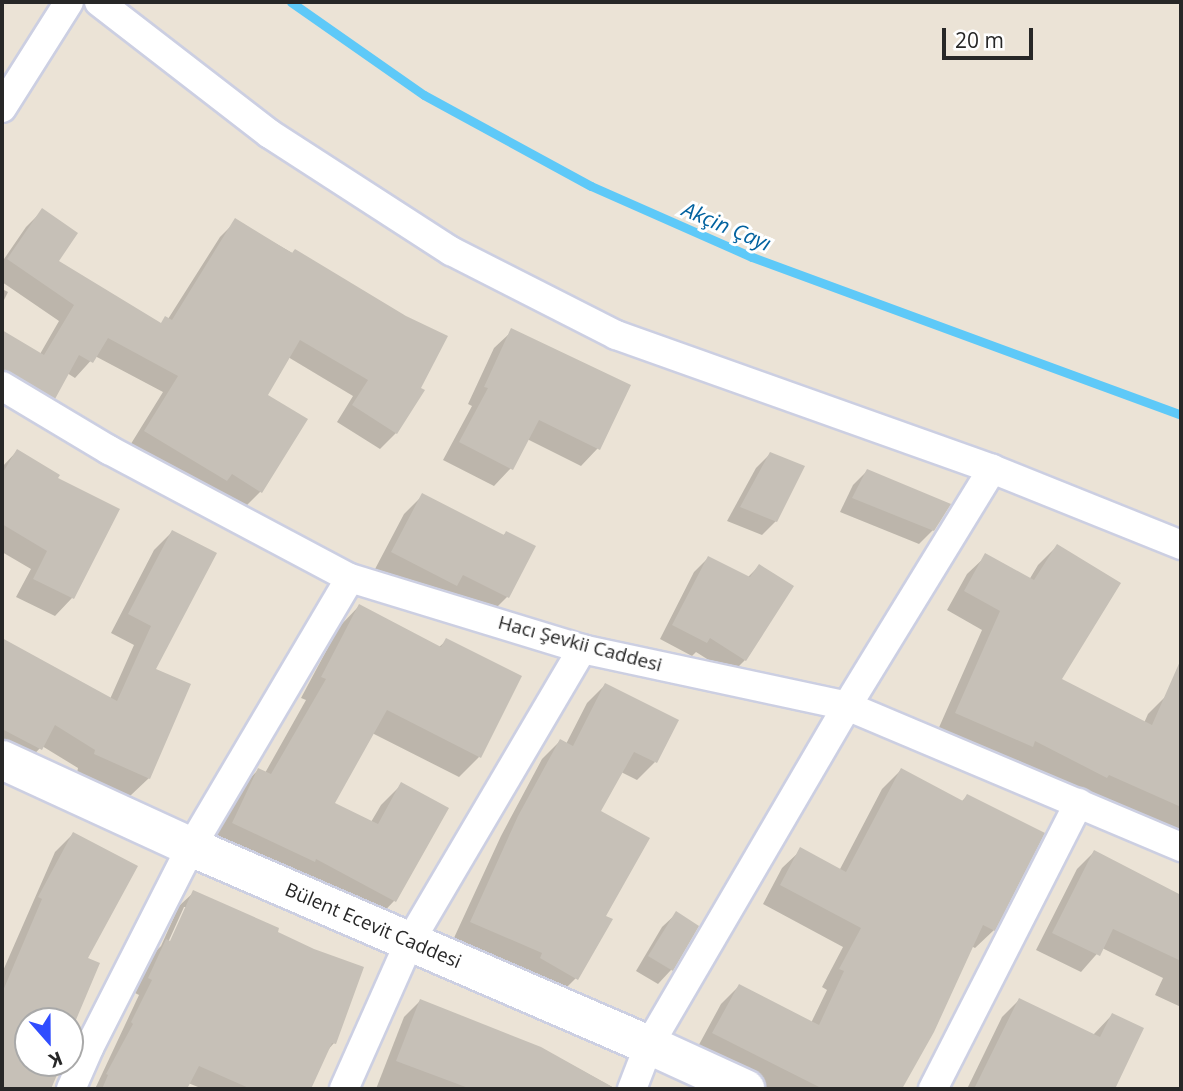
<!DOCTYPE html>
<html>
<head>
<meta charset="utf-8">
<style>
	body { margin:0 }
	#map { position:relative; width:1183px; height:1091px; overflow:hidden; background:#ebe3d6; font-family:"Open Sans",sans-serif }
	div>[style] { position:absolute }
	.shadow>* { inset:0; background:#0003 }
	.stream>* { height:9px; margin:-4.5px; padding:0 4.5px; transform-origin:4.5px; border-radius:4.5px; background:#5ec9f8 }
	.building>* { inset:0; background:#c6c0b7 }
	.roads { filter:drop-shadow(2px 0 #cccfe2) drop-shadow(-2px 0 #cccfe2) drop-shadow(0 2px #cccfe2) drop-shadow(0 -2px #cccfe2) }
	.street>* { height:28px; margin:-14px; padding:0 14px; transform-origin:14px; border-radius:14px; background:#fff }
	.secondary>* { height:38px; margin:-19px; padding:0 19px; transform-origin:19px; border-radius:19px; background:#fff }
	span { translate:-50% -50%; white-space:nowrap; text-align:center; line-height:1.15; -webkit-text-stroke:6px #fff; paint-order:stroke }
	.street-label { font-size:19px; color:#272727 }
	.water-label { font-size:21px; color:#02629f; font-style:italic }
	.frame { position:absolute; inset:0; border:4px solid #272727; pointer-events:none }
	.north { position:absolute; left:14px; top:1007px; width:70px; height:70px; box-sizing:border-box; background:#fff; border:2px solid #a9a9a9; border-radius:50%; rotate:159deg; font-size:19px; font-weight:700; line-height:28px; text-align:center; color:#272727 }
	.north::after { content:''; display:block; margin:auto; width:24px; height:32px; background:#304dff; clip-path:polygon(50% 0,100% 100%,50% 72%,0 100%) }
	.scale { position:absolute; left:942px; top:28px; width:91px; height:32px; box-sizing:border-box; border:4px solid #272727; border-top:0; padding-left:9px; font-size:21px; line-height:24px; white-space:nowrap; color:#272727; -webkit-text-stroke:5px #fff; paint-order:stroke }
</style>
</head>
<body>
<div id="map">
	<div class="shadow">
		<i style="clip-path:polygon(42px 211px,57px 261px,160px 324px,168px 319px,220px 237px,236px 221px,405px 317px,396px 433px,380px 449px,337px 422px,353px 396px,288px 357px,266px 395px,261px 491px,245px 507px,216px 490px,210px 496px,129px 447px,163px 392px,95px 356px,75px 378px,67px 373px,54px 397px,38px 413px,2px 394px,2px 332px,40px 354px,59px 321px,2px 282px,2px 262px,26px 227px)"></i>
		<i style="clip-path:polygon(2px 289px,8px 292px,2px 304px)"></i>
		<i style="clip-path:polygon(512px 331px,598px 448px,581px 466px,527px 439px,511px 468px,494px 486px,443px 460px,472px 406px,468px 404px,494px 348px)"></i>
		<i style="clip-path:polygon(17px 451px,56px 479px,117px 510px,72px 598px,55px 616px,16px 597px,31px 569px,2px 552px,2px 467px)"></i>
		<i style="clip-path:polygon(770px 454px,776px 521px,762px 535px,727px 521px,756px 468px)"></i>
		<i style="clip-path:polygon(867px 471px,933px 530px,919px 544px,840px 512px,853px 485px)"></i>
		<i style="clip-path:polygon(423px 495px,502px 536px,506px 533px,507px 597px,488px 616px,374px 571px,404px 514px)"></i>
		<i style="clip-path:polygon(172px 532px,153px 670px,149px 778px,130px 796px,77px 773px,78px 768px,42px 746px,22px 767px,2px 756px,2px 640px,110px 699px,134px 645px,111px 633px,154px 550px)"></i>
		<i style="clip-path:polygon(1057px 546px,1060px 679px,1144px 723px,1148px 714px,1167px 695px,1181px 702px,1181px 739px,1174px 756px,1181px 759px,1181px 835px,1090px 793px,1087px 796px,1017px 760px,1012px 765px,937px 732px,982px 630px,947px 610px,967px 574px,986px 556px,1029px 580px,1038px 565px)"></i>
		<i style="clip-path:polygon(708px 558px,747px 578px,759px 566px,745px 660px,731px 674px,696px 652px,692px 656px,660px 639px,694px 572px)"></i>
		<i style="clip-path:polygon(359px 606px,438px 648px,447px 640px,479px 757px,459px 777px,372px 733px,332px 804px,371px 822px,381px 805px,402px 784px,446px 809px,394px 901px,374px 922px,212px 844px,238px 791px,258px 770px,265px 773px,306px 700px,301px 698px,339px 627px)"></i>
		<i style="clip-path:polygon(605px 685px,655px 762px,637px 780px,621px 772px,599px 812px,604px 916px,576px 978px,558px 996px,453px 940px,501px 836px,542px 759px,560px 741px,566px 744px,587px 703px)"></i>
		<i style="clip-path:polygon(901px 770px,961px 802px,967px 796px,994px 930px,975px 948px,971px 946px,932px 1031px,900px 1089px,766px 1089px,695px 1052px,721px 1004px,739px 986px,811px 1023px,827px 990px,822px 987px,843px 947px,763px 904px,782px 868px,801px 850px,839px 871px,882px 789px)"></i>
		<i style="clip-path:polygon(73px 834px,86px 959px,70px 1030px,70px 1021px,28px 1021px,28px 1063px,60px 1063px,50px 1089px,2px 1089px,2px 973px,55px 852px)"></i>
		<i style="clip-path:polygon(1094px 852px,1181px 896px,1181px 1007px,1155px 995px,1163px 978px,1102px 948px,1081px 972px,1036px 950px,1077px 869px)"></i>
		<i style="clip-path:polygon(evenodd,194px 892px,275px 933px,334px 1043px,327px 1051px,309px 1089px,203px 1089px,188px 1083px,185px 1089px,95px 1089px,139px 995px,135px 993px,151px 956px,161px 946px,179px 906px,194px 892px,184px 907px,187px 907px,168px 950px,165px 949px,184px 907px)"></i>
		<i style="clip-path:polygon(676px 914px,697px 926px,671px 970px,658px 984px,636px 971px,662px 927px)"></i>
		<i style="clip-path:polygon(1019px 1000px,1093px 1035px,1112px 1015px,1142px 1029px,1113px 1089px,967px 1089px,1002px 1017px)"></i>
		<i style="clip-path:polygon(420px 1001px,541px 1048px,614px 1088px,376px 1089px,404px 1017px)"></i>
	</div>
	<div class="stream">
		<i style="left:291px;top:2px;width:162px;rotate:35deg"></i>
		<i style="left:424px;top:95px;width:190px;rotate:28.6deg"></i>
		<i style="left:591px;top:186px;width:176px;rotate:23.8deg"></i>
		<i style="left:752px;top:257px;width:457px;rotate:20.2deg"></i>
	</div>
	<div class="building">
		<i style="clip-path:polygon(42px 208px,78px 233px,59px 261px,161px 323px,165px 316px,172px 320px,235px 218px,292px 253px,295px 249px,406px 316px,448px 336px,421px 388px,425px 390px,397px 434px,352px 405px,368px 380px,300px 340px,268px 395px,308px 419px,262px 493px,232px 474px,227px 481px,144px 431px,178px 376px,108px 338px,93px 363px,79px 355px,55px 399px,2px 369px,2px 330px,44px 355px,74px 305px,7px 259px)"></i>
		<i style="clip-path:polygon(511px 328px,631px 385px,600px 450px,539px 420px,513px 470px,459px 442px,488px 388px,484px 387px)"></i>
		<i style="clip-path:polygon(17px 449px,60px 475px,58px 478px,120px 509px,74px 599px,33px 579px,47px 551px,2px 524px,2px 474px)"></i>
		<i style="clip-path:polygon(770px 452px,805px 466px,777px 522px,740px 507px)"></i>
		<i style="clip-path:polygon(867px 469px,951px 504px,934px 531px,852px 498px)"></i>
		<i style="clip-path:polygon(422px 493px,504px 535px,506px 531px,536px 546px,509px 598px,463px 575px,457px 586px,391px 552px)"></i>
		<i style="clip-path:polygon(172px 530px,217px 553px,156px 669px,191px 684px,150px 779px,94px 754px,95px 750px,55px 725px,42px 750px,2px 729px,2px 638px,117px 701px,151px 626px,128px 614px)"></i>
		<i style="clip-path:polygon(1057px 544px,1121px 583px,1062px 679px,1152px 725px,1181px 659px,1181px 807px,1109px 775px,1107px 778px,1035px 741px,1033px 747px,955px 713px,1000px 611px,964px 591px,985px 553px,1034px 580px)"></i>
		<i style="clip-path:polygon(708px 556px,750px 577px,759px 564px,794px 586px,746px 661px,710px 638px,707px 643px,672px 625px)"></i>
		<i style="clip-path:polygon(359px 604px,441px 647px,446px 638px,522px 676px,481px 758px,387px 710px,335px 803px,378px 824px,401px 782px,449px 808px,396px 902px,316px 859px,315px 862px,232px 823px,258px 768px,271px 774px,326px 679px,321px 677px)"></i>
		<i style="clip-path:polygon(605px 683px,679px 720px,657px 763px,634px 752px,601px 811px,650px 838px,606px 916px,613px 919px,578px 980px,540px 958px,542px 953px,470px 922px,518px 816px,560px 739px,573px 746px)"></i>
		<i style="clip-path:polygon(901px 768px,963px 801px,967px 794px,1045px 833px,995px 931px,983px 925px,934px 1032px,902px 1089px,823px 1089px,712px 1033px,739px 984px,819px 1025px,844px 971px,839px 969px,861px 928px,780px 885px,800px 847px,846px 872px)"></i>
		<i style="clip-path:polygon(73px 832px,138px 866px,88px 958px,100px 963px,70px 1034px,70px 1021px,28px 1021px,28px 1063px,62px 1063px,51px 1089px,2px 1089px,2px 993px,42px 899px,38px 897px)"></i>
		<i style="clip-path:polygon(1094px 850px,1181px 895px,1181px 961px,1113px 929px,1100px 956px,1052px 933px)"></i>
		<i style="clip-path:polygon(193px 890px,279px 928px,278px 932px,314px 949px,364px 967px,336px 1044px,332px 1043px,311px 1089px,251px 1089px,199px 1066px,187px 1089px,102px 1089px,108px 1075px,106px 1074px,133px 1024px,131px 1022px,152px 980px,148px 978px,166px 939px,170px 941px)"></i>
		<i style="clip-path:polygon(676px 911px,699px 926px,673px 971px,648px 956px)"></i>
		<i style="clip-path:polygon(1019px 998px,1100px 1037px,1112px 1013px,1144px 1028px,1115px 1089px,974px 1089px)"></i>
		<i style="clip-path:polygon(420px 999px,541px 1047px,616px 1089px,471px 1089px,396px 1061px)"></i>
	</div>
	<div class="roads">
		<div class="street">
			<i style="left:99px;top:2px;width:216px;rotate:37.7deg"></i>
			<i style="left:270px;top:134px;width:216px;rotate:32.9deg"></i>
			<i style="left:451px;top:251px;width:185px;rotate:27deg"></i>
			<i style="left:616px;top:335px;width:399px;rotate:19.6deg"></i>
			<i style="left:992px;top:469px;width:204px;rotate:21.9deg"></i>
			<i style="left:2px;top:108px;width:125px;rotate:-57.7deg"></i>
			<i style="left:2px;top:386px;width:125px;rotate:30.9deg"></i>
			<i style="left:109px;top:450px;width:273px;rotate:28deg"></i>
			<i style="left:350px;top:578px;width:243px;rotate:17deg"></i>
			<i style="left:582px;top:649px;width:271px;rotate:12.1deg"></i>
			<i style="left:847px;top:706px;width:363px;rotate:22.9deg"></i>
			<i style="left:71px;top:1089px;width:45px;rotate:-66.3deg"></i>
			<i style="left:89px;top:1048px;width:225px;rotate:-63.1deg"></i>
			<i style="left:191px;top:847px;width:312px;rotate:-59.4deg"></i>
			<i style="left:344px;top:1089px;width:160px;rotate:-66deg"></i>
			<i style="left:409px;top:943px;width:341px;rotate:-59.5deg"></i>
			<i style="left:632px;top:1089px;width:47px;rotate:-68.9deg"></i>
			<i style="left:649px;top:1045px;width:393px;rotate:-59.7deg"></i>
			<i style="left:847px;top:706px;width:278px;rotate:-58.5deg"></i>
			<i style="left:933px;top:1089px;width:321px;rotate:-63deg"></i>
		</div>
		<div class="secondary">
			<i style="left:2px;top:760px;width:208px;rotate:24.7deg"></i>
			<i style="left:191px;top:847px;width:499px;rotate:23.4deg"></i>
			<i style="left:649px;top:1045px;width:106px;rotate:24.6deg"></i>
		</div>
	</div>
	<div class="street-label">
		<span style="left:580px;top:644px;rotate:15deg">Hacı Şevkii Caddesi</span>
		<span style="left:373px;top:926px;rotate:23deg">Bülent Ecevit Caddesi</span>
	</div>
	<div class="water-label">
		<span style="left:727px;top:226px;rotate:23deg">Akçin Çayı</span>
	</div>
	<div class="frame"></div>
	<div class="north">K</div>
	<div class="scale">20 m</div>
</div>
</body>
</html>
